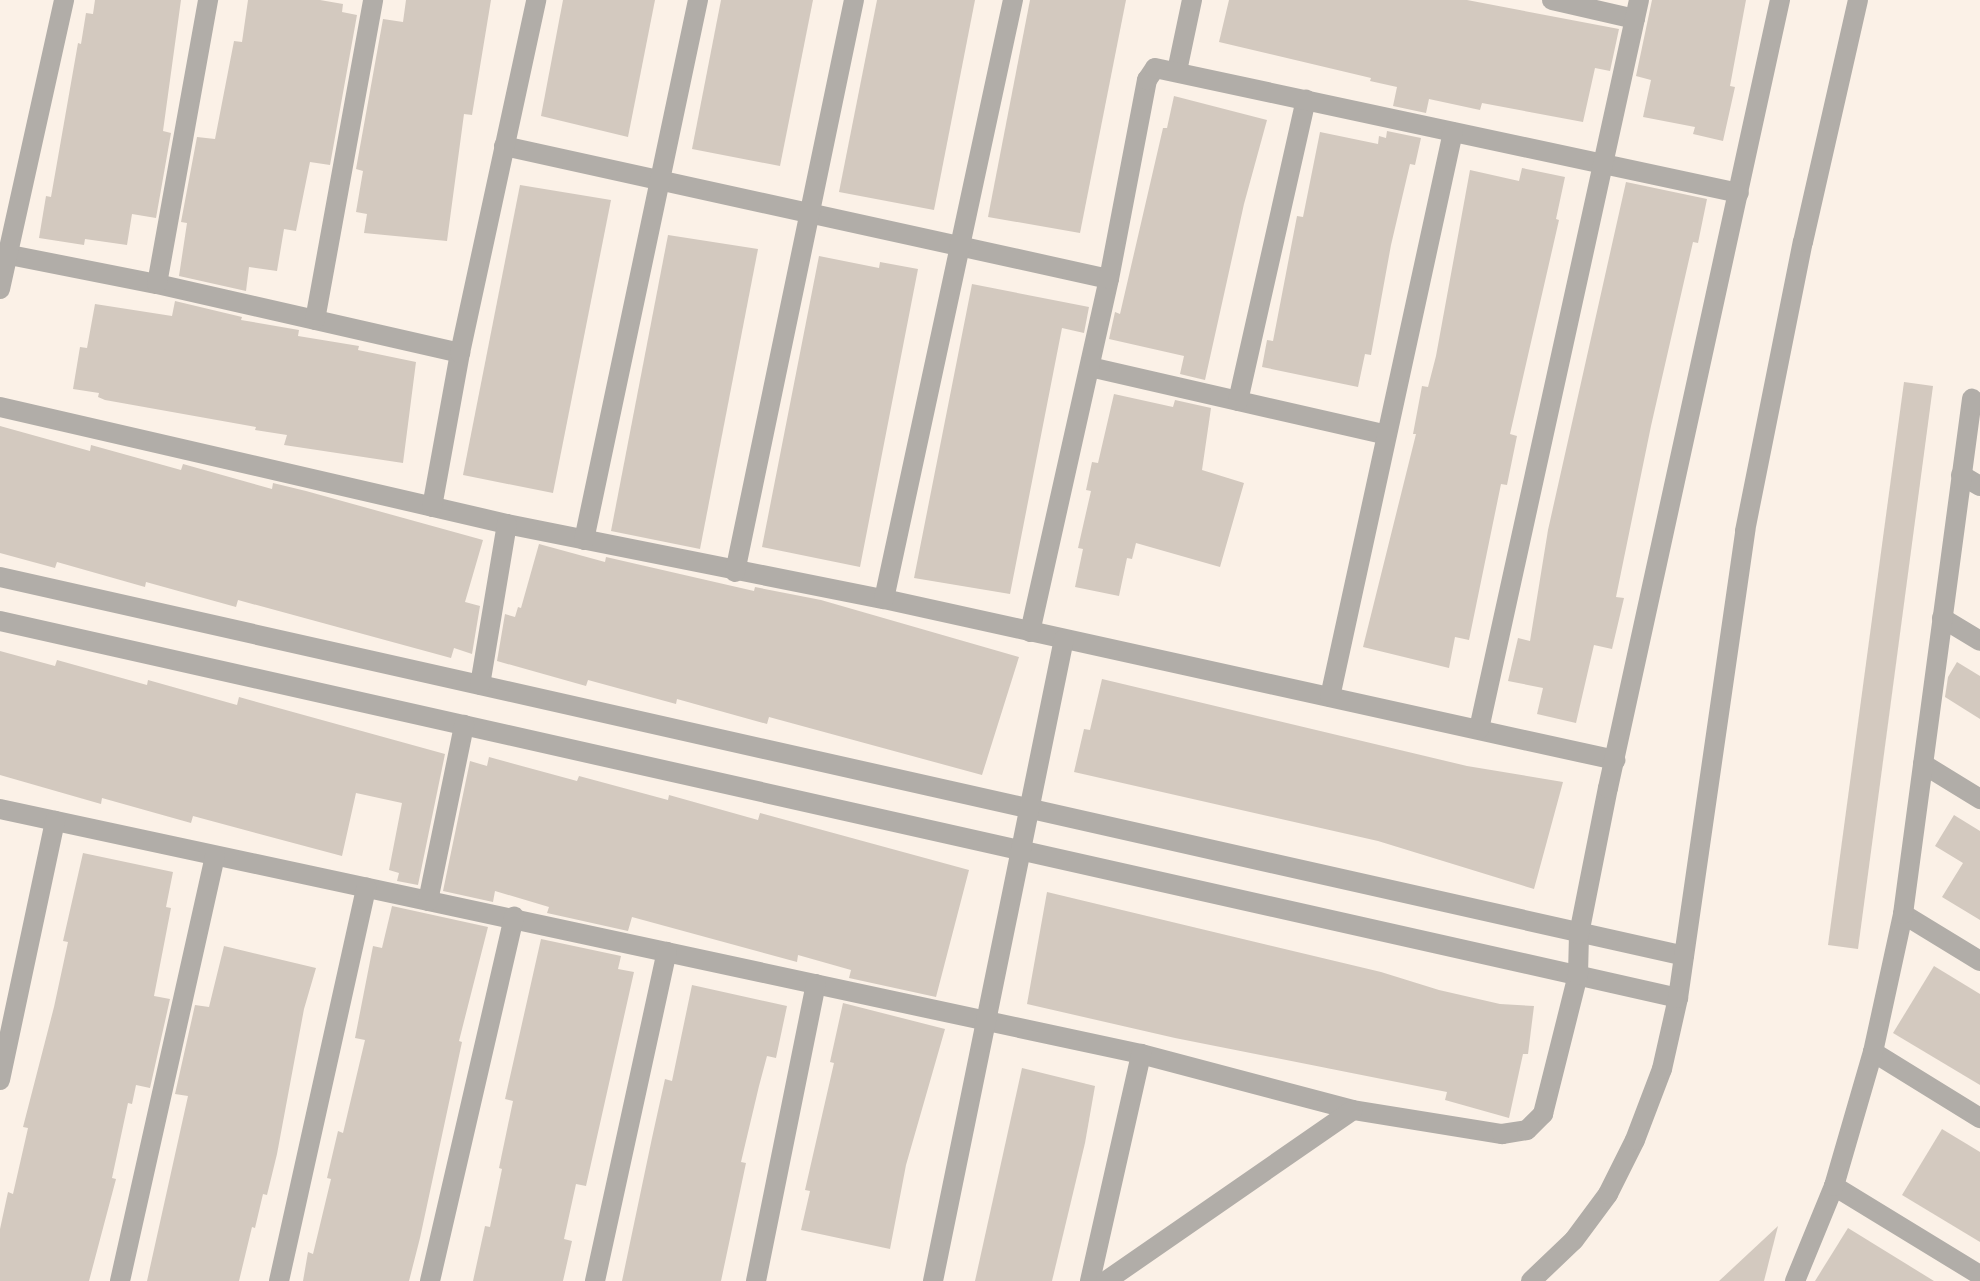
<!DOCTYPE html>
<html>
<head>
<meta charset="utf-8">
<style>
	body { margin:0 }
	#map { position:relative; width:1980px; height:1281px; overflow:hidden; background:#fbf1e7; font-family:"Nunito Sans",sans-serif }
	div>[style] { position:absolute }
	.building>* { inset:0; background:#d3c9bf }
	.street>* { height:20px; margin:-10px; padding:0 10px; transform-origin:10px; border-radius:10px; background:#b1ada8 }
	span { translate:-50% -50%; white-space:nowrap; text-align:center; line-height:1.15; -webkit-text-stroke:8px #fff; paint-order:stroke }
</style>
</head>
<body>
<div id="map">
	<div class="building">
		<i style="clip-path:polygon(95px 0,181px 0,163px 131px,171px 133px,156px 218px,132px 214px,127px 245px,85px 239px,84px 245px,39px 238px,46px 196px,51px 197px,78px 43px,81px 44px,86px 13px,93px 14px)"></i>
		<i style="clip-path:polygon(248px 0,320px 0,343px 4px,342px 12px,357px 15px,330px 165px,310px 162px,296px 231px,284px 229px,277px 271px,249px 267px,246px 291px,179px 276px,187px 223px,181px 222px,197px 137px,215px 139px,234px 41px,242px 42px)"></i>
		<i style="clip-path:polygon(406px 0,491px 0,472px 115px,464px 114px,447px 241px,364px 233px,367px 214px,356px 212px,363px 171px,356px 169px,383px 19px,403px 22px)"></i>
		<i style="clip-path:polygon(563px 0,655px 0,628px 137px,541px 116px)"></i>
		<i style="clip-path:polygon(721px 0,813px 0,780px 166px,692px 149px)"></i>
		<i style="clip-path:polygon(877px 0,975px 0,934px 210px,839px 192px)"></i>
		<i style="clip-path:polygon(1030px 0,1126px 0,1080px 233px,988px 217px)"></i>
		<i style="clip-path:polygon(1229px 0,1467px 0,1619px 29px,1610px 71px,1595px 68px,1583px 122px,1482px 103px,1480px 110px,1429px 99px,1426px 113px,1393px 106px,1397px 87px,1370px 81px,1371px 78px,1219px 42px)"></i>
		<i style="clip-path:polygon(1652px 0,1746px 0,1730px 86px,1735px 87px,1723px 141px,1693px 134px,1695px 127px,1643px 117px,1651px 80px,1636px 76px)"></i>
		<i style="clip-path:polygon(1174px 96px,1267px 120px,1244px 204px,1205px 380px,1180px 374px,1184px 356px,1109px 339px,1115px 312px,1120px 314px,1163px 128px,1167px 128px)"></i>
		<i style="clip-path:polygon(1387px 131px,1421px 138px,1415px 165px,1410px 164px,1391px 245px,1371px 355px,1365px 354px,1358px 387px,1262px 367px,1267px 340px,1273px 341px,1297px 216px,1303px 217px,1320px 132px,1378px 144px,1379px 136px,1386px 138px)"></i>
		<i style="clip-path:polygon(1522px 168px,1565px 177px,1556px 219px,1559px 220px,1510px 434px,1517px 436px,1507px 485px,1501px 484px,1469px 640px,1455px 637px,1449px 668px,1363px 647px,1416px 434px,1413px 434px,1422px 386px,1428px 387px,1436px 356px,1470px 170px,1519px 181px)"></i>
		<i style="clip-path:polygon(1626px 182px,1707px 199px,1698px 243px,1693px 242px,1651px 426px,1616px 597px,1624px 598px,1612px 649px,1594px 645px,1576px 723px,1537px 714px,1543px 688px,1508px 681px,1518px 638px,1530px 641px,1548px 530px)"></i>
		<i style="clip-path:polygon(520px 185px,611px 200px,553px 493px,463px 475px)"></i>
		<i style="clip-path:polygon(668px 235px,758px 249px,700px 549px,611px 531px)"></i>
		<i style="clip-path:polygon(819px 256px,879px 268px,880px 262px,918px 269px,860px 567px,762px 547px)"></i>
		<i style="clip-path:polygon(972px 284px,1089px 307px,1084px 333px,1062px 328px,1010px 594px,914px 578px)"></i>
		<i style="clip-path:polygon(175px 301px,242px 317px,241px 320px,299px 330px,298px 336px,359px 346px,358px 350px,416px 362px,403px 463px,284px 445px,287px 435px,255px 430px,256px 427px,105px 400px,98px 397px,99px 393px,73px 389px,80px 347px,87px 348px,95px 304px,172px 316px)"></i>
		<i style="clip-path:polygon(1904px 382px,1933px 386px,1858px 949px,1828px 945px)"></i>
		<i style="clip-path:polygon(1114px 394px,1173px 407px,1175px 400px,1211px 408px,1202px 470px,1244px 483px,1220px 567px,1136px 543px,1132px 559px,1127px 558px,1119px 596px,1075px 587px,1083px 549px,1078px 548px,1091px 491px,1086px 490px,1092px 462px,1098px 463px)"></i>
		<i style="clip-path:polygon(0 426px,90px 451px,91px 445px,181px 470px,183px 464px,272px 489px,273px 483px,306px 491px,483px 540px,465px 602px,480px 606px,472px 654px,454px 648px,451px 658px,238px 600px,236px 607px,146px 582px,145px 587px,57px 562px,55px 568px,0 553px)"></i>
		<i style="clip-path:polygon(539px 544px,605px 562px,606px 557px,754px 591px,755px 587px,821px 600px,1019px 657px,982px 775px,769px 717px,767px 724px,677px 699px,676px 704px,588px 680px,586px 686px,497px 661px,505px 614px,515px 617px,518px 607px,521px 608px)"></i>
		<i style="clip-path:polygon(0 651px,55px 666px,57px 660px,147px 685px,148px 680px,237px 705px,239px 697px,445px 754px,418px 885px,397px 881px,399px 873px,389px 870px,402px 803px,356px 793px,342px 856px,193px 816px,191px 823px,102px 798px,101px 804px,0 775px)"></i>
		<i style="clip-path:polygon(1957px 662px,1980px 676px,1980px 719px,1945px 697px,1948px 677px)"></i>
		<i style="clip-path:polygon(1102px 679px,1467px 766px,1563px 782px,1534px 889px,1378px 841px,1074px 772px,1084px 729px,1090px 730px)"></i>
		<i style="clip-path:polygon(489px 757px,577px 781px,579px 776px,668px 800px,669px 795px,758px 820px,760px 813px,969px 870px,936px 997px,849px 978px,851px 970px,798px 955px,797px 962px,632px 917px,628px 931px,547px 913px,549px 907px,495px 891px,493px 902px,443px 891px,470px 761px,487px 766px)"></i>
		<i style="clip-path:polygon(1954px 815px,1980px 831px,1980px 920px,1942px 897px,1963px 863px,1935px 846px)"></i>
		<i style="clip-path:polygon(83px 853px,173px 872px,166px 907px,171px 908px,154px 996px,170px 999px,150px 1088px,136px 1085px,132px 1104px,128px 1103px,112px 1178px,116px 1179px,89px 1281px,0 1281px,0 1229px,8px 1192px,13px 1194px,28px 1128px,23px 1127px,54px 1007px,68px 942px,63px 941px)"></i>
		<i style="clip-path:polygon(1047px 892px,1381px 972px,1439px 990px,1500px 1004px,1534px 1006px,1528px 1054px,1523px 1054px,1509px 1118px,1445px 1100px,1447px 1092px,1175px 1038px,1027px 1004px)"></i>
		<i style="clip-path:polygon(392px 906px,488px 927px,459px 1041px,462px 1042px,420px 1238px,409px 1281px,303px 1281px,308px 1252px,313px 1254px,331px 1179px,327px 1178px,338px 1131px,343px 1133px,365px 1040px,355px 1038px,373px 946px,382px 948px)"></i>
		<i style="clip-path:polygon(541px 939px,621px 956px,618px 969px,634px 972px,586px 1186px,576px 1184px,564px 1239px,572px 1241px,563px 1281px,473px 1281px,485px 1226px,490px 1227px,502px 1169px,499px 1168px,513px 1101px,505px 1099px)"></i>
		<i style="clip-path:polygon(224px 946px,316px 968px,304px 1009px,277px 1154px,267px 1195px,263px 1194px,255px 1228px,252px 1227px,239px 1281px,147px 1281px,188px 1096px,175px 1094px,195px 1005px,209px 1007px)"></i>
		<i style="clip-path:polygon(1934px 966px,1980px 994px,1980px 1085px,1893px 1033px)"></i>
		<i style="clip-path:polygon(692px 985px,787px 1006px,776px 1058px,767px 1056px,759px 1086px,741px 1162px,746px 1163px,721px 1281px,622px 1281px,652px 1138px,665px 1079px,672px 1081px)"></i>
		<i style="clip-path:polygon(843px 1003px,945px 1029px,906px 1165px,890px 1249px,801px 1230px,810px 1191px,805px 1190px,834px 1063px,830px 1062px)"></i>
		<i style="clip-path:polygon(1022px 1068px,1095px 1086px,1085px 1143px,1052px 1281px,975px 1281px)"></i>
		<i style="clip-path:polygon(1942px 1129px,1980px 1152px,1980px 1242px,1902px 1195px)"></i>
		<i style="clip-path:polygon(1778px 1226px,1764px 1281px,1719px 1281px)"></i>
		<i style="clip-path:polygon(1848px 1228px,1934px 1281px,1815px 1281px)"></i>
	</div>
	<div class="street">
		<i style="left:1552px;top:0;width:85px;rotate:12.9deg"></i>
		<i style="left:1177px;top:71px;width:73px;rotate:-78.1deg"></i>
		<i style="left:504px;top:146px;width:619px;rotate:12.4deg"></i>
		<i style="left:0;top:253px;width:160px;rotate:11.2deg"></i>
		<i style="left:157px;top:284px;width:311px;rotate:12.8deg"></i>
		<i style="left:157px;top:284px;width:289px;rotate:-79.8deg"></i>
		<i style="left:0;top:289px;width:296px;rotate:-77.5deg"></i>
		<i style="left:315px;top:320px;width:325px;rotate:-79.7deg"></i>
		<i style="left:1090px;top:367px;width:304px;rotate:12.9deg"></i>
		<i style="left:1238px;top:401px;width:309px;rotate:-77.3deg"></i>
		<i style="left:0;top:407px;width:520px;rotate:12.99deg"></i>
		<i style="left:507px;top:524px;width:384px;rotate:11.3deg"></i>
		<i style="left:884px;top:599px;width:749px;rotate:12.42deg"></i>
		<i style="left:1961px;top:475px;width:22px;rotate:30deg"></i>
		<i style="left:432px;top:507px;width:157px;rotate:-79.7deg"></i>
		<i style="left:460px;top:353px;width:361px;rotate:-77.8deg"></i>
		<i style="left:584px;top:540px;width:552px;rotate:-78.08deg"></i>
		<i style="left:735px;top:572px;width:584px;rotate:-78.25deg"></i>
		<i style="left:0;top:577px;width:1726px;rotate:12.68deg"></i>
		<i style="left:884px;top:599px;width:613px;rotate:-77.85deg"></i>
		<i style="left:1942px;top:618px;width:44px;rotate:31.2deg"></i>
		<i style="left:0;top:621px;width:1720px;rotate:12.66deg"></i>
		<i style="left:1030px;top:632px;width:362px;rotate:-77.4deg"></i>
		<i style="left:1109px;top:279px;width:203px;rotate:-79.2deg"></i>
		<i style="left:1147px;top:80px;width:14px;rotate:-56deg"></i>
		<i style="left:1155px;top:68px;width:597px;rotate:12.08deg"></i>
		<i style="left:480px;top:685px;width:163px;rotate:-80.5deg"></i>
		<i style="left:1330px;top:697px;width:578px;rotate:-77.72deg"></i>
		<i style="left:1479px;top:729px;width:746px;rotate:-77.62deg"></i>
		<i style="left:1923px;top:764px;width:67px;rotate:31.6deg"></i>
		<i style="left:0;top:809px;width:1167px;rotate:12.12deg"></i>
		<i style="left:1141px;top:1054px;width:219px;rotate:14.8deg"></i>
		<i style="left:1353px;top:1110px;width:151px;rotate:9.2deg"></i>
		<i style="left:1502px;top:1134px;width:25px;rotate:-9deg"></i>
		<i style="left:1527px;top:1130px;width:23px;rotate:-45deg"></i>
		<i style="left:1543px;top:1114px;width:143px;rotate:-75.9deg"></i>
		<i style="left:1578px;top:975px;width:41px;rotate:-88.6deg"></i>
		<i style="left:1579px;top:934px;width:149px;rotate:-78.8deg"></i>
		<i style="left:1608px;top:788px;width:807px;rotate:-77.69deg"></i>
		<i style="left:428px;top:901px;width:180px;rotate:-78.4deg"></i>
		<i style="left:1903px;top:914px;width:90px;rotate:31.4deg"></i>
		<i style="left:1873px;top:1052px;width:126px;rotate:31.7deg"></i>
		<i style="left:0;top:1080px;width:265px;rotate:-78deg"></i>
		<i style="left:1834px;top:1186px;width:171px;rotate:31.4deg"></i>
		<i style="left:120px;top:1281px;width:435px;rotate:-77.4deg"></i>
		<i style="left:279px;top:1281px;width:403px;rotate:-77.5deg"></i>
		<i style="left:430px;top:1281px;width:374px;rotate:-77deg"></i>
		<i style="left:595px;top:1281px;width:337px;rotate:-77.7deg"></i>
		<i style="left:756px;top:1281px;width:303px;rotate:-78.6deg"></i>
		<i style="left:933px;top:1281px;width:655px;rotate:-78.47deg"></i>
		<i style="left:1090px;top:1281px;width:233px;rotate:-77.3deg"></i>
		<i style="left:1106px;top:1281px;width:300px;rotate:-34.7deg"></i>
		<i style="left:1531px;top:1281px;width:59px;rotate:-43.6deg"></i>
		<i style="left:1574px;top:1240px;width:57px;rotate:-53.5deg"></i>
		<i style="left:1608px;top:1194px;width:60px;rotate:-63.4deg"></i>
		<i style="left:1635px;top:1140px;width:76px;rotate:-69.2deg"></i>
		<i style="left:1662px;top:1069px;width:73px;rotate:-77.3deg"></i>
		<i style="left:1678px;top:998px;width:472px;rotate:-81.8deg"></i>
		<i style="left:1745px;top:531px;width:295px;rotate:-78.7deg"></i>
		<i style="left:1803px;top:242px;width:248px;rotate:-77.2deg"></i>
		<i style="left:1795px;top:1281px;width:103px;rotate:-67.7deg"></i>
		<i style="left:1834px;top:1186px;width:140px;rotate:-73.8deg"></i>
		<i style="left:1873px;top:1052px;width:141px;rotate:-77.7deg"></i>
		<i style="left:1903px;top:914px;width:520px;rotate:-82.37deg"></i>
	</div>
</div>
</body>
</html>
